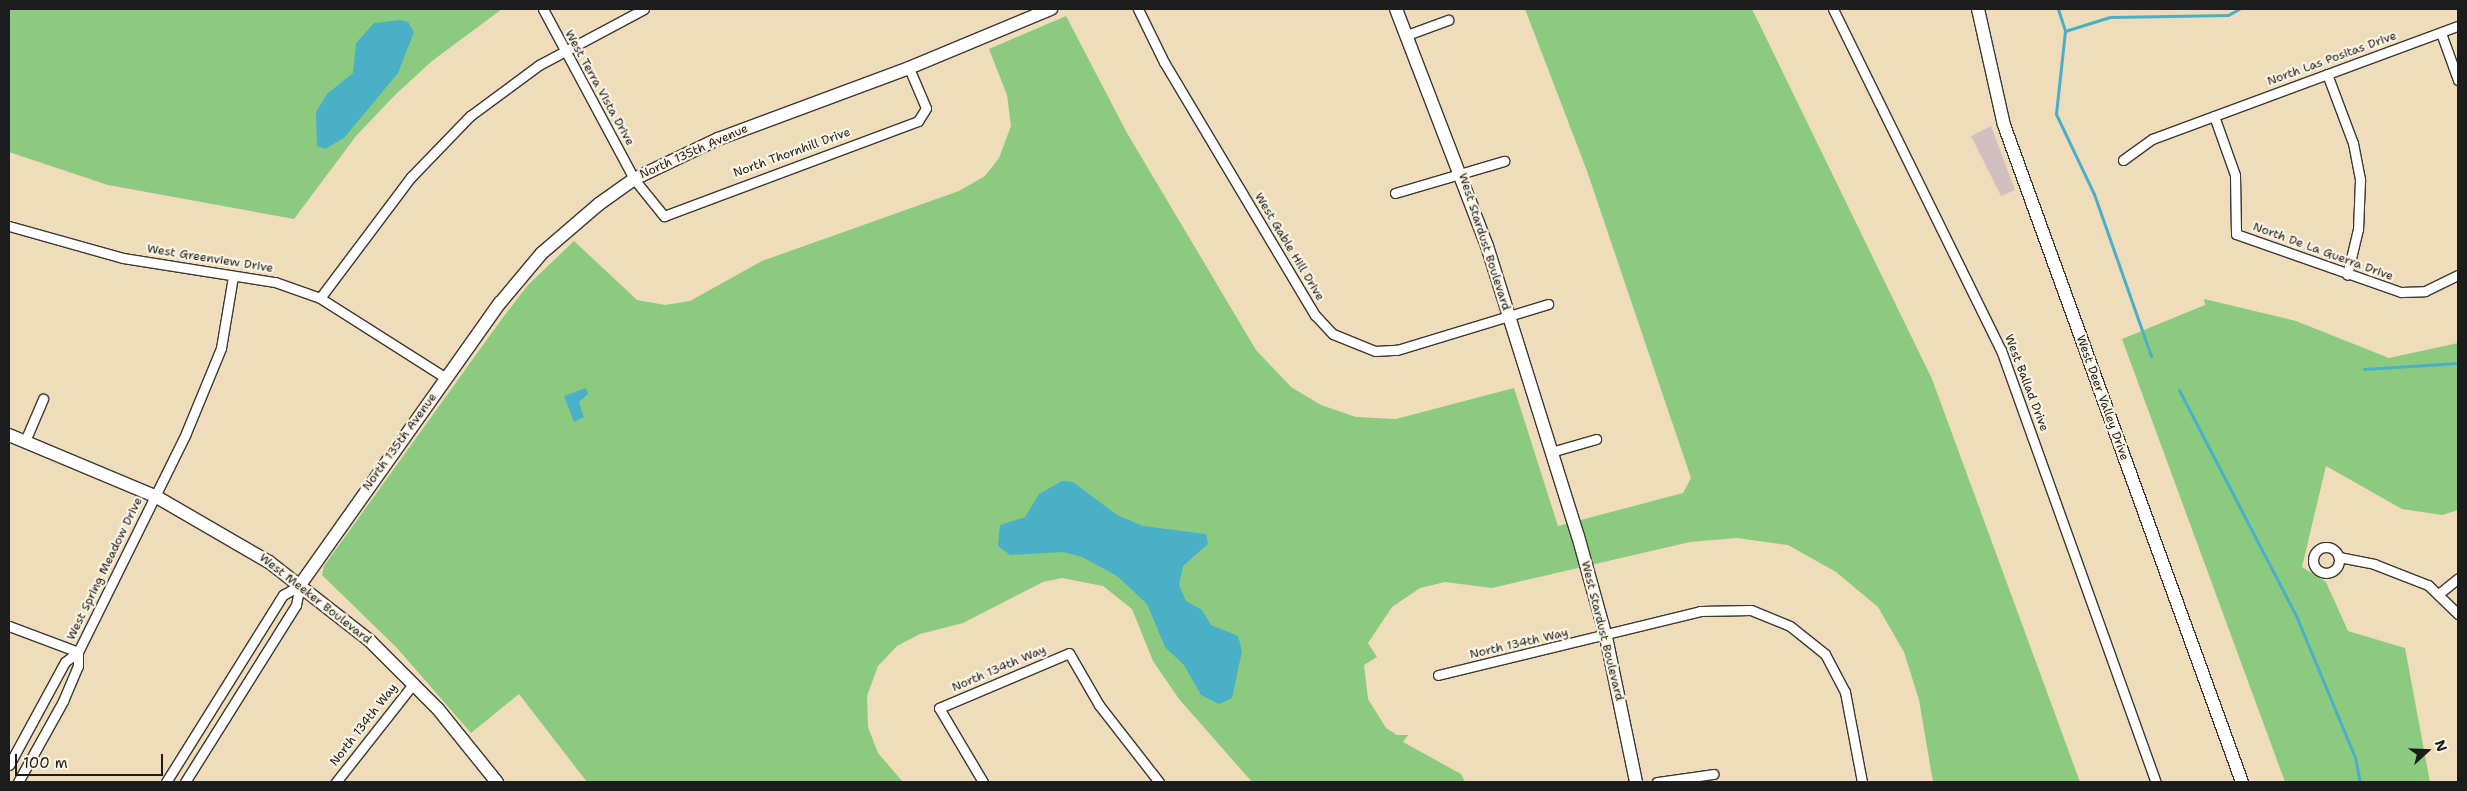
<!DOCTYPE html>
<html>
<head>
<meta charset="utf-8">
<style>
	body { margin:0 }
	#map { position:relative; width:2467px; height:791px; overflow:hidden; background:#efdcba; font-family:"Shantell Sans",sans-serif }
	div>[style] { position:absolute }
	.industrial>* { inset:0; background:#d2bfc0 }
	.green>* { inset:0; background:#8cca80 }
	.water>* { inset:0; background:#49b0c8 }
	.stream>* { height:3px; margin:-1.5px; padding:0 1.5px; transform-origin:1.5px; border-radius:1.5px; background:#49b0c8 }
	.roads { filter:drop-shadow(1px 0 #3c3934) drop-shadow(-1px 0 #3c3934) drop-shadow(0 1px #3c3934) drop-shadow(0 -1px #3c3934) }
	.street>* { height:9px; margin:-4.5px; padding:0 4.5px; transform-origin:4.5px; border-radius:4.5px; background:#fff }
	.street>.ring { margin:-4.5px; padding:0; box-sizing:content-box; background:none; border:9px solid #fff; border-radius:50% }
	.secondary>* { height:12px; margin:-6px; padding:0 6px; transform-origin:6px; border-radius:6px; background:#fff }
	span { translate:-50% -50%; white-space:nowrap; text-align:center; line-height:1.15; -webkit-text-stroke:4.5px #fcf5e5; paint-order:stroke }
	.street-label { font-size:12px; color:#1c1c1c }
	.frame { position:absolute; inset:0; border:10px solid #1c1c1c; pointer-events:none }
	.north { position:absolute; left:2402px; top:726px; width:50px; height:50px; -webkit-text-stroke:4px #fcf5e5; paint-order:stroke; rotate:70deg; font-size:14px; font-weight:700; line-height:20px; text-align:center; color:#1c1c1c }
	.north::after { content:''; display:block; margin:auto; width:18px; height:22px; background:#1c1c1c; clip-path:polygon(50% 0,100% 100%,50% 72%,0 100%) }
	.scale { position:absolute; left:15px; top:754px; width:148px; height:22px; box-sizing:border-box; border:2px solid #1c1c1c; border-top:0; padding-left:6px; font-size:15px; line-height:18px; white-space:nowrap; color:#1c1c1c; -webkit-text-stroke:4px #fcf5e5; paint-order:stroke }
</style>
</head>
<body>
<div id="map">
	<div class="industrial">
		<i style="clip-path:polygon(1991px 126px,2015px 190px,2001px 196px,1971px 136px)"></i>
	</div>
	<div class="green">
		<i style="clip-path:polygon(9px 9px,502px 9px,432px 61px,395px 95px,356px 136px,294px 219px,108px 185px,9px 152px)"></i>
		<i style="clip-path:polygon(1525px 9px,1752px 9px,1932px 379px,2080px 782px,1933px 782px,1919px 700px,1904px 652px,1878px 607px,1836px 572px,1788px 545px,1737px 538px,1690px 542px,1492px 588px,1445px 582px,1420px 588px,1392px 607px,1368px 643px,1377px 657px,1364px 665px,1368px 699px,1386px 728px,1397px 735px,1408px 735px,1403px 742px,1461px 774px,1465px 782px,1252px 782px,1179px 699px,1153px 661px,1132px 609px,1103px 586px,1062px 578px,1043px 582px,963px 623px,920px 634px,897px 646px,878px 666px,867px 696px,868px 727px,878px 753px,903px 782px,587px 782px,519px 694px,471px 733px,397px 648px,322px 575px,324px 566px,501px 320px,528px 285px,574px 241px,637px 300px,665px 305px,690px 301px,762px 261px,959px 191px,985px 176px,999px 158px,1011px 126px,1007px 95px,989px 49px,1066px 16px,1127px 133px,1256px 350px,1291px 387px,1321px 405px,1356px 417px,1396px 419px,1514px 388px,1558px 526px,1683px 493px,1691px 478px,1587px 171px)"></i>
		<i style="clip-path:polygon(2204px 299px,2296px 321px,2389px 358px,2458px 343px,2458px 510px,2442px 515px,2402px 509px,2326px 466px,2302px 567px,2326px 582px,2348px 631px,2405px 648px,2430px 782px,2285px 782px,2122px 339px,2205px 305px)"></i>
	</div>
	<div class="water">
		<i style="clip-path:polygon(400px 20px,408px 22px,414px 32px,398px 73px,344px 138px,325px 149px,317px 146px,316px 112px,327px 94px,353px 73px,356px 43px,374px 23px)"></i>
		<i style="clip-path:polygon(586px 388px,588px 394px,579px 402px,584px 417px,574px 422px,564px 396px)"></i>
		<i style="clip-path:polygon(1062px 481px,1073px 482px,1117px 515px,1143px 526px,1206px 534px,1208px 544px,1183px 566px,1179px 585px,1186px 601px,1202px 610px,1211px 625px,1238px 636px,1242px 651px,1232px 698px,1219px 704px,1201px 695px,1184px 665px,1165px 647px,1147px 604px,1117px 576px,1082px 557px,1063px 552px,1010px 555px,998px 546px,1000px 525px,1025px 517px,1039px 494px)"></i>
	</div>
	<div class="stream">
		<i style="left:2058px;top:9px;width:23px;rotate:72deg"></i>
		<i style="left:2065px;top:31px;width:83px;rotate:96.2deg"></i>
		<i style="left:2056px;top:114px;width:89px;rotate:64.6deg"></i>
		<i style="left:2094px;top:194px;width:172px;rotate:70.6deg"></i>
		<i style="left:2065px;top:31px;width:47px;rotate:-17.3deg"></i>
		<i style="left:2110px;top:17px;width:118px;rotate:-1deg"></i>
		<i style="left:2228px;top:15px;width:13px;rotate:-29deg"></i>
		<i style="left:2364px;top:369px;width:94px;rotate:-3.7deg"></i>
		<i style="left:2179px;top:390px;width:257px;rotate:62.6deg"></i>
		<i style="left:2297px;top:618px;width:151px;rotate:67.4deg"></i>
		<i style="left:2355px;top:757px;width:25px;rotate:79deg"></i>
	</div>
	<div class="roads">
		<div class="street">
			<i style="left:543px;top:9px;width:193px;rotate:61.8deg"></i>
			<i style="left:634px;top:179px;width:48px;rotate:51deg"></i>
			<i style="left:664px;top:216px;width:271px;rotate:-20.5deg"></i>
			<i style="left:918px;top:121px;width:15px;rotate:-58deg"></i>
			<i style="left:926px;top:108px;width:43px;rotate:-113deg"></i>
			<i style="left:1138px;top:9px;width:59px;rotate:63.9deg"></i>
			<i style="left:1164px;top:62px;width:295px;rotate:59.2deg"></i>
			<i style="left:1315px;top:315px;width:26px;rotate:47deg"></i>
			<i style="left:1333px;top:334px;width:45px;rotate:22deg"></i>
			<i style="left:1375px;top:351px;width:22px;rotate:-3deg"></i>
			<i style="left:1397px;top:350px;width:158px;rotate:-16.9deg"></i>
			<i style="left:1833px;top:9px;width:380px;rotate:63.8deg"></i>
			<i style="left:2001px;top:350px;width:459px;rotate:70.3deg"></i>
			<i style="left:2441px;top:33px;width:50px;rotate:70.1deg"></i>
			<i style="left:1407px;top:35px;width:44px;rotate:-20.1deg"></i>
			<i style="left:2327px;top:74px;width:74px;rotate:69.4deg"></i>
			<i style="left:2353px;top:143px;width:38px;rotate:79deg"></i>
			<i style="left:2360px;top:180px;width:49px;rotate:92.3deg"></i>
			<i style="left:2358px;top:229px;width:47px;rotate:103.4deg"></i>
			<i style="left:2214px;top:116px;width:63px;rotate:70.4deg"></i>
			<i style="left:2235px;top:175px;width:59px;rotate:89deg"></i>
			<i style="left:2236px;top:234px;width:175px;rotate:19.4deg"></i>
			<i style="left:2401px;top:292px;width:24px;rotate:-2deg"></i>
			<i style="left:2425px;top:291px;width:37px;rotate:-26deg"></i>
			<i style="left:2123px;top:160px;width:36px;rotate:-36deg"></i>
			<i style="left:2152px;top:139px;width:326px;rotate:-20.3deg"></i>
			<i style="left:1395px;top:193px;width:114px;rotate:-16.4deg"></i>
			<i style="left:9px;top:226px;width:118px;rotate:15.7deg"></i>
			<i style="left:123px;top:258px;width:154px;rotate:9deg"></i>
			<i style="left:275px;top:282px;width:48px;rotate:19.6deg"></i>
			<i style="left:320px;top:298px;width:149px;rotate:32.4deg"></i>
			<i style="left:320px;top:298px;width:151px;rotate:-53.1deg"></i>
			<i style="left:411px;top:177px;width:85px;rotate:-46deg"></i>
			<i style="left:470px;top:116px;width:86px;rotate:-36.5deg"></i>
			<i style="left:539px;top:65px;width:119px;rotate:-28.1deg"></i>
			<i style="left:25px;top:441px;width:46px;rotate:-66.8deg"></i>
			<i style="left:1551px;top:452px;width:47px;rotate:-16.1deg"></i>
			<i class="ring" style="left:2313px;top:547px;width:17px;height:17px"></i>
			<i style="left:2339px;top:557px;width:36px;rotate:11deg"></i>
			<i style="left:2374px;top:564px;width:58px;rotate:21.3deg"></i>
			<i style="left:2428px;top:585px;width:42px;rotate:44deg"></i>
			<i style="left:2441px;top:592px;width:22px;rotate:-39deg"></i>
			<i style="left:9px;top:626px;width:74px;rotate:20.6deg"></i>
			<i style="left:1438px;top:675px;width:270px;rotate:-13.7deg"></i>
			<i style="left:1700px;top:611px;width:51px;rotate:-1.1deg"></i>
			<i style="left:1751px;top:610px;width:42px;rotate:22.3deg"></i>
			<i style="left:1790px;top:626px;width:45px;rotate:38.7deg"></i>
			<i style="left:1825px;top:654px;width:43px;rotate:62.2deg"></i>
			<i style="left:1845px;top:692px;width:92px;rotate:79.3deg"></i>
			<i style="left:9px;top:765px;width:117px;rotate:-61.5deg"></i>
			<i style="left:65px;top:662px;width:16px;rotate:-38deg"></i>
			<i style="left:18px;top:782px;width:93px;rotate:-60.9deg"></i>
			<i style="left:63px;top:701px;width:38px;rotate:-67deg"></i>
			<i style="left:78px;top:666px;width:14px;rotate:-90deg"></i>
			<i style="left:78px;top:652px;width:244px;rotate:-63.7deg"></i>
			<i style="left:186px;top:433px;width:92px;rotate:-67.6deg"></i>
			<i style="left:221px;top:348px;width:73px;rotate:-80.5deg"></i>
			<i style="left:166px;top:782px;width:221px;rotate:-58deg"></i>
			<i style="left:283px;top:595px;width:20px;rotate:-30deg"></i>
			<i style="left:185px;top:782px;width:209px;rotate:-57.9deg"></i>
			<i style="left:296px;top:605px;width:20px;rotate:-79deg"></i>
			<i style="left:336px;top:782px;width:125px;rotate:-51.8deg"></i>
			<i style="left:983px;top:782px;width:86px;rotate:-120.7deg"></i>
			<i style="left:939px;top:708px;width:141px;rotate:-22.9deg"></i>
			<i style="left:1069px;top:653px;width:60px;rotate:60deg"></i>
			<i style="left:1099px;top:705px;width:98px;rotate:52.1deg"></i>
			<i style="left:1657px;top:782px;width:57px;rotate:-8.1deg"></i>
		</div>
		<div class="secondary">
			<i style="left:1396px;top:9px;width:254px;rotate:69deg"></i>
			<i style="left:1487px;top:246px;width:304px;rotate:72.6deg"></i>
			<i style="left:1578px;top:536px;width:105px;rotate:74.5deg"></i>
			<i style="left:1606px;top:637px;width:148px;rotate:78.3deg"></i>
			<i style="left:1978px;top:9px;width:119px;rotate:77.4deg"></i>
			<i style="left:2004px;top:125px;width:699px;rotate:70.09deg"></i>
			<i style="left:9px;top:435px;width:158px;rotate:22.7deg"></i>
			<i style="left:155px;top:496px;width:132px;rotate:30.1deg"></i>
			<i style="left:269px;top:562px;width:128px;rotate:38deg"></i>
			<i style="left:370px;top:641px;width:96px;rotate:45deg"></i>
			<i style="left:438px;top:709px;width:94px;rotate:51.1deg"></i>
			<i style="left:300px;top:585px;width:346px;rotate:-54.7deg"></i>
			<i style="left:500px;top:303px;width:65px;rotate:-50deg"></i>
			<i style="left:542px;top:253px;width:75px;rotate:-40.7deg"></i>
			<i style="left:599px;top:204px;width:43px;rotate:-35.5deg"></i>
			<i style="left:634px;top:179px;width:93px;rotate:-25.5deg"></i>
			<i style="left:718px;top:139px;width:204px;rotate:-20.4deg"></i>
			<i style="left:909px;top:68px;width:154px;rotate:-22.6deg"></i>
		</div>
	</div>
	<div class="street-label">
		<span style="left:2332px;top:59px;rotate:-20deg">North Las Positas Drive</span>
		<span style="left:599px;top:88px;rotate:61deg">West Terra Vista Drive</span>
		<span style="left:694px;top:152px;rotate:-24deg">North 135th Avenue</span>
		<span style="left:792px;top:153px;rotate:-20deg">North Thornhill Drive</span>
		<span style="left:1484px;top:242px;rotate:72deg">West Stardust Boulevard</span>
		<span style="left:1289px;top:247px;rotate:59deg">West Gable Hill Drive</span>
		<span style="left:2323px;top:252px;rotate:20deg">North De La Guerra Drive</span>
		<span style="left:210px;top:259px;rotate:9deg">West Greenview Drive</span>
		<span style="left:2026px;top:383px;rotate:69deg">West Ballad Drive</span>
		<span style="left:2102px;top:398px;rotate:70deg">West Deer Valley Drive</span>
		<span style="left:400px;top:442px;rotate:-54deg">North 135th Avenue</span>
		<span style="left:105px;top:569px;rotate:-64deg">West Spring Meadow Drive</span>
		<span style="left:315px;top:599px;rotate:38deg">West Meeker Boulevard</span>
		<span style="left:1602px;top:631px;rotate:76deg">West Stardust Boulevard</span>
		<span style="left:1519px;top:644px;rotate:-13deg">North 134th Way</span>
		<span style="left:999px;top:669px;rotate:-23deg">North 134th Way</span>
		<span style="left:364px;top:725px;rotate:-52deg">North 134th Way</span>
	</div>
	<div class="frame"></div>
	<div class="north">N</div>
	<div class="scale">100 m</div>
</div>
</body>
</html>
